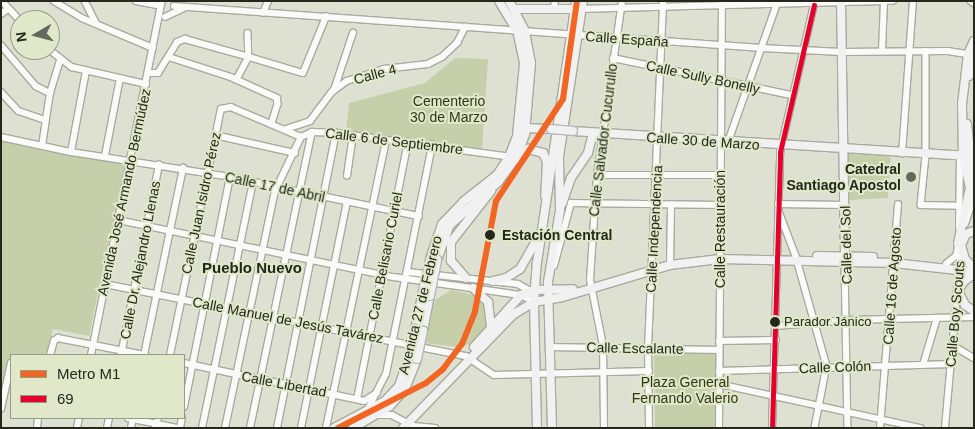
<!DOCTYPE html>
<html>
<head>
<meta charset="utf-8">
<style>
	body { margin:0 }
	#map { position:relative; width:975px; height:429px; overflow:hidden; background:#dee1d1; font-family:Helvetica,sans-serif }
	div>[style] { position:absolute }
	.green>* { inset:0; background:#c6ceaa }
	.roads { filter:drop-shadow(1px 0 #a7aa9d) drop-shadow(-1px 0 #a7aa9d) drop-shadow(0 1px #a7aa9d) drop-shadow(0 -1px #a7aa9d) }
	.minor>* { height:5.5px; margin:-2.75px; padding:0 2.75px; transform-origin:2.75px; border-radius:2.75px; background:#fafaf8 }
	.major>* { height:8px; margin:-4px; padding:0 4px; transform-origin:4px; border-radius:4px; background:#f1f1f2 }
	.bridges { filter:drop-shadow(1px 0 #b5b6b5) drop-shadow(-1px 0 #b5b6b5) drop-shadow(0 1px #b5b6b5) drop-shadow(0 -1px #b5b6b5) }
	.major-bridge>* { height:8px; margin:-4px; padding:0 4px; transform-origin:4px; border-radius:4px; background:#f1f1f2 }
	.bus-1>* { height:5px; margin:-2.5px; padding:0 2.5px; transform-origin:2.5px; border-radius:2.5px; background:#e4002b }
	.metro-1>* { height:6px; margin:-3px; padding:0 3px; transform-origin:3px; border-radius:3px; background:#f26522 }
	.dots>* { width:14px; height:14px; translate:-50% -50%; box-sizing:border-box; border:2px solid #e1e8ca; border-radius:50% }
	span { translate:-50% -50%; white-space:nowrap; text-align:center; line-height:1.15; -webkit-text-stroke:4px #e1e8ca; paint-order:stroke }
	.bus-label { font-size:13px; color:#25271c }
	.left { translate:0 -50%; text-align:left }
	.street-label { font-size:14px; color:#25271c }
	.park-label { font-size:14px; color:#2f3515 }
	.poi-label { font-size:14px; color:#25271c; font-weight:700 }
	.right { translate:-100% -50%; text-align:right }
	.stop-label { font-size:14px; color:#25271c; font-weight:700 }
	.neighbourhood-label { font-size:15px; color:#25271c; font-weight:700 }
	.frame { position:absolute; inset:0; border:2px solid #25271c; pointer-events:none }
	.legend { position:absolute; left:10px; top:354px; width:175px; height:65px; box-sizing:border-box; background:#e1e8ca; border:1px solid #969b84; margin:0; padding:6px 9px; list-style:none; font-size:15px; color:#25271c }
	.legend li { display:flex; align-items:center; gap:10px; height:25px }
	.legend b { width:25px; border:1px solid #969b84 }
	.north { position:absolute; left:10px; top:10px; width:50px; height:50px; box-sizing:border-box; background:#e1e8ca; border:1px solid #969b84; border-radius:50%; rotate:262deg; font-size:14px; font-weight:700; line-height:20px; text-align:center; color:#25271c }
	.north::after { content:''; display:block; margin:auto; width:18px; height:22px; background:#66685b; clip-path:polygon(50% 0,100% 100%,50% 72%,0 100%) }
</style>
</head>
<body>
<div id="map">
	<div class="green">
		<i style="clip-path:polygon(455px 58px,488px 59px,482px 149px,346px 132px,349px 103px,425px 83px)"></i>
		<i style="clip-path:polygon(1px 139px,125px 163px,89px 336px,53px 329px,47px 355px,11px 354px,1px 400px)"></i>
		<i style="clip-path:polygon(847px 153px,891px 154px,888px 198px,846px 200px,844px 156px)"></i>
		<i style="clip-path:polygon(451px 290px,479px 296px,487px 313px,484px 331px,470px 344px,458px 347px,425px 343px,435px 300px)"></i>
		<i style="clip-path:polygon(654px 350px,716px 353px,716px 428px,655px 428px)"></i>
	</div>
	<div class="roads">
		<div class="minor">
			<i style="left:2px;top:1px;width:26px;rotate:47deg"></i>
			<i style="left:54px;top:1px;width:33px;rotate:31deg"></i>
			<i style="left:82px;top:18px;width:77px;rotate:22.9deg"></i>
			<i style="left:85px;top:1px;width:25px;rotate:63deg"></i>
			<i style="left:136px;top:1px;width:25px;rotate:11deg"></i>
			<i style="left:555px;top:1px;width:8px;rotate:90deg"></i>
			<i style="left:971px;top:1px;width:4px;rotate:34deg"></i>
			<i style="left:174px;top:6px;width:589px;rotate:4.09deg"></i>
			<i style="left:762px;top:48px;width:80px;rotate:2.9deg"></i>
			<i style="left:842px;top:52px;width:106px;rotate:-0.5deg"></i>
			<i style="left:948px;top:51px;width:20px;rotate:9deg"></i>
			<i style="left:578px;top:9px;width:315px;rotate:-1.5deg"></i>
			<i style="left:263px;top:13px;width:13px;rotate:-67deg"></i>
			<i style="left:1px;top:14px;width:9px;rotate:-36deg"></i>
			<i style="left:165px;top:17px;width:21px;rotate:-25deg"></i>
			<i style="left:248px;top:33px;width:24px;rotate:88deg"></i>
			<i style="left:249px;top:57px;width:56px;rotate:16.5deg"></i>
			<i style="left:303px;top:73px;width:61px;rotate:-67.7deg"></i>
			<i style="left:1px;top:45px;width:54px;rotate:49.5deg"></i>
			<i style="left:36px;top:86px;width:16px;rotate:27deg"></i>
			<i style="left:50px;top:50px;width:28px;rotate:38deg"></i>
			<i style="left:72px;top:67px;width:76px;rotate:12.9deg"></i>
			<i style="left:882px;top:51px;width:50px;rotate:-87.7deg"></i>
			<i style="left:926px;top:51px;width:105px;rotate:90deg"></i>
			<i style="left:926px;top:156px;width:49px;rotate:95.8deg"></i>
			<i style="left:921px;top:205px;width:39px;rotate:1deg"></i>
			<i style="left:169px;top:57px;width:65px;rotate:17.9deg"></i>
			<i style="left:231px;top:77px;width:51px;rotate:24.5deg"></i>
			<i style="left:277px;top:98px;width:6px;rotate:81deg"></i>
			<i style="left:278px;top:104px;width:21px;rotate:107deg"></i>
			<i style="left:613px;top:58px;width:183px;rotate:11.7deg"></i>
			<i style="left:148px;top:73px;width:10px"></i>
			<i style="left:158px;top:73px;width:36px;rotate:-58deg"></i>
			<i style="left:177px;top:42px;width:9px;rotate:-21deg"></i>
			<i style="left:185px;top:39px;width:66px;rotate:15.7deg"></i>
			<i style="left:249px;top:57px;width:26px;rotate:118deg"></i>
			<i style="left:334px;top:90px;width:60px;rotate:-71.6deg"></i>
			<i style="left:1px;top:92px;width:26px;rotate:47deg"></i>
			<i style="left:19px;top:111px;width:28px;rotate:19deg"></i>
			<i style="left:286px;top:129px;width:25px;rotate:-18deg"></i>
			<i style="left:310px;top:121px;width:38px;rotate:-53deg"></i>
			<i style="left:333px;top:91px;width:17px;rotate:-36deg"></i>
			<i style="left:347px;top:81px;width:39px;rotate:-18deg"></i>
			<i style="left:384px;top:69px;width:44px;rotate:-6.5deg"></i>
			<i style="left:428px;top:64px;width:16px;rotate:-27deg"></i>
			<i style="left:442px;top:57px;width:21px;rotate:-43deg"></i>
			<i style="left:457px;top:43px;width:18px;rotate:-63deg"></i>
			<i style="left:215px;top:135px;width:82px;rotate:12.7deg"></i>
			<i style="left:1px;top:137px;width:72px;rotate:12.1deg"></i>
			<i style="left:71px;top:152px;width:161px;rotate:8.9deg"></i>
			<i style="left:230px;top:177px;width:193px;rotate:11.7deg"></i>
			<i style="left:301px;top:137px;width:12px;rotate:-24deg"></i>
			<i style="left:312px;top:132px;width:24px;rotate:2deg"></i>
			<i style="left:336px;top:133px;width:177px;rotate:7.8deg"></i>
			<i style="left:728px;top:142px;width:150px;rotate:-70.5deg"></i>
			<i style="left:42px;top:146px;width:54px;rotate:-81.4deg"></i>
			<i style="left:50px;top:93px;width:34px;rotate:-73deg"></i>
			<i style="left:71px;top:152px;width:82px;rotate:-79.5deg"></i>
			<i style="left:902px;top:154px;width:153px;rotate:-85.9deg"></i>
			<i style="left:105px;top:156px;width:79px;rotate:-79.1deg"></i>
			<i style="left:597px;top:175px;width:123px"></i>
			<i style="left:347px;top:176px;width:41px;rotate:-81.7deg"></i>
			<i style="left:778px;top:204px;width:67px;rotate:0.9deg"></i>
			<i style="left:780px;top:214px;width:45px;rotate:69.1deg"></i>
			<i style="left:796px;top:256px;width:114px;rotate:74.3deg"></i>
			<i style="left:827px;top:366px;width:63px;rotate:101deg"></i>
			<i style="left:118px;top:220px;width:282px;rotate:11.7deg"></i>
			<i style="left:394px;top:277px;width:128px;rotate:8.1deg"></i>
			<i style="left:521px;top:295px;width:15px;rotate:28deg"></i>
			<i style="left:965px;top:224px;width:25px;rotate:-72deg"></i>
			<i style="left:959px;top:228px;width:74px;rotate:-89.2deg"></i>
			<i style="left:845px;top:262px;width:166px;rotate:89deg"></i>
			<i style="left:946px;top:264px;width:13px;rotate:-39deg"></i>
			<i style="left:956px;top:256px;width:9px;rotate:-77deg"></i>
			<i style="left:670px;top:265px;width:60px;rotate:-89deg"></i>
			<i style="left:554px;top:266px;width:65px;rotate:-74.9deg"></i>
			<i style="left:571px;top:203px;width:149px;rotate:0.8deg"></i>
			<i style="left:408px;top:272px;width:111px;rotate:6.2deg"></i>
			<i style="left:518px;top:284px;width:14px;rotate:30deg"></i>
			<i style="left:105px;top:284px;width:368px;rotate:11.3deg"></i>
			<i style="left:466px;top:356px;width:34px;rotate:34deg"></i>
			<i style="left:494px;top:375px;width:155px;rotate:-1.5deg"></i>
			<i style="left:776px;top:326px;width:73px;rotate:-4.7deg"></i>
			<i style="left:849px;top:320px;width:125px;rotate:-1.4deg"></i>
			<i style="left:719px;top:341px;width:57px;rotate:-1deg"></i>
			<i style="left:954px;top:346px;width:23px;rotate:31deg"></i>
			<i style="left:550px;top:347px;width:169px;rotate:1deg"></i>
			<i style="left:50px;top:355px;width:15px;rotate:-74deg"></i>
			<i style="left:54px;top:341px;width:5px;rotate:-37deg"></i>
			<i style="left:58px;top:338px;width:89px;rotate:11.1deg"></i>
			<i style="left:91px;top:355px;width:361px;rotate:-78.7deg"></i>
			<i style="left:121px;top:355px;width:194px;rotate:-78.7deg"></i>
			<i style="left:144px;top:355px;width:191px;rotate:-78.2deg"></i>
			<i style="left:170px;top:355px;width:251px;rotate:-78.3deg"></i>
			<i style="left:221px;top:109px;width:10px;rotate:-11deg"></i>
			<i style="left:231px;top:107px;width:76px;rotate:23.2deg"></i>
			<i style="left:184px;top:363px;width:184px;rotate:11.9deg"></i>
			<i style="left:364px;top:401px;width:15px;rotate:-32deg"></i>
			<i style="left:923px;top:365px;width:49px;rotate:-73.4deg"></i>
			<i style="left:719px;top:371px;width:233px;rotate:-1.7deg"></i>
			<i style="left:719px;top:384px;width:206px;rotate:12.3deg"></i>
			<i style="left:357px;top:399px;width:262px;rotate:-78.8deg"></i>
			<i style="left:184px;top:407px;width:235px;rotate:-78.7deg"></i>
			<i style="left:1px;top:409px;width:47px;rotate:-77.7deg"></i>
			<i style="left:368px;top:409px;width:39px;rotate:-63deg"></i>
			<i style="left:386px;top:374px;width:234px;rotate:-78.6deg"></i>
			<i style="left:379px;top:415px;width:13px"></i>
			<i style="left:392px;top:415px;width:25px;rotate:27deg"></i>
			<i style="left:414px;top:426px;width:21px;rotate:5deg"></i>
			<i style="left:128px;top:418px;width:51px;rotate:11.3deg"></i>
			<i style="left:37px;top:428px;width:10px;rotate:-84deg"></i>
			<i style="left:77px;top:428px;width:10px;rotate:-79deg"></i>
			<i style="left:107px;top:428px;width:10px;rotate:-79deg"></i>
			<i style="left:131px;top:428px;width:10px;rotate:-79deg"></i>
			<i style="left:155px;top:428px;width:10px;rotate:-73deg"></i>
			<i style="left:180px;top:428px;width:10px;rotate:-79deg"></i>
			<i style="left:202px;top:428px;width:251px;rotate:-78.3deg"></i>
			<i style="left:225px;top:428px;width:242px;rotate:-78.1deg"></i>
			<i style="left:275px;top:191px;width:60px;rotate:-64.3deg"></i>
			<i style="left:250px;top:428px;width:302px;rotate:-78.2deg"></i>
			<i style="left:277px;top:428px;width:301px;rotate:-78.7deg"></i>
			<i style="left:301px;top:428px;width:231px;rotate:-78.5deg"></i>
			<i style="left:326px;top:428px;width:294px;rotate:-78.2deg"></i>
			<i style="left:604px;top:428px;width:82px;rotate:-90.7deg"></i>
			<i style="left:603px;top:346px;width:67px;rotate:-101.1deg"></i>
			<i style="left:590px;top:280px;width:105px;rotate:-86.2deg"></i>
			<i style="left:597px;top:175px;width:176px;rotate:-81.8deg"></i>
			<i style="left:649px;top:428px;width:80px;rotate:-90.7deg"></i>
			<i style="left:648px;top:348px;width:347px;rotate:-87.5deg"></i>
			<i style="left:719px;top:428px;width:427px;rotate:-89.6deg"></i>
			<i style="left:772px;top:428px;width:276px;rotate:-88.3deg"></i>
			<i style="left:780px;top:152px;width:151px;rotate:-77deg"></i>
			<i style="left:880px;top:428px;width:224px;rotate:-85.4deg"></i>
			<i style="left:945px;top:428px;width:181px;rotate:-84.9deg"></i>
		</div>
		<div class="major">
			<i style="left:841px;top:1px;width:259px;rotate:89.1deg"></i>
			<i style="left:514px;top:9px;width:61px"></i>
			<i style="left:974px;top:41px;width:14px;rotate:115deg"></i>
			<i style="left:968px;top:54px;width:50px;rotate:96.8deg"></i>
			<i style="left:962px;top:104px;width:53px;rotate:88.9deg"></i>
			<i style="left:963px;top:157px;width:49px;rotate:77.1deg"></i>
			<i style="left:969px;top:76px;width:19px;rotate:-74deg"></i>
			<i style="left:967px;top:124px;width:62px;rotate:83.6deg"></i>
			<i style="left:523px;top:128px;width:28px;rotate:2deg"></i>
			<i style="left:573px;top:131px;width:397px;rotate:3.6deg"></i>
			<i style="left:520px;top:160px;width:14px;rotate:-54deg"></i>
			<i style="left:528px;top:149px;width:16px;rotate:15deg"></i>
			<i style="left:543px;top:153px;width:10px;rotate:66deg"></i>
			<i style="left:547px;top:162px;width:34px;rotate:93deg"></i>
			<i style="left:562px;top:204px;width:28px;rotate:-71deg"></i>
			<i style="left:571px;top:178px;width:30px;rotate:-56deg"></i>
			<i style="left:588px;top:153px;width:21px;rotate:-76deg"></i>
			<i style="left:958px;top:243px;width:52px;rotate:-77.8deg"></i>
			<i style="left:817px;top:256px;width:56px;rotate:1deg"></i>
			<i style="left:430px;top:259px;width:37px;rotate:-71deg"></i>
			<i style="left:442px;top:224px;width:30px;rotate:-46deg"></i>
			<i style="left:463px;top:202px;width:43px;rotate:-38.5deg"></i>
			<i style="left:497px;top:175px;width:22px;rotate:-56deg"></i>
			<i style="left:509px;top:157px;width:22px;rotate:-69deg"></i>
			<i style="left:517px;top:136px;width:73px;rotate:-84.5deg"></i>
			<i style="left:524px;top:63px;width:33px;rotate:-102deg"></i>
			<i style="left:517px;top:31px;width:35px;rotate:-121deg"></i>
			<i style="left:437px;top:260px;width:37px;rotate:-70deg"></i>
			<i style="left:450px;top:225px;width:66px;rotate:-41.9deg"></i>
			<i style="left:499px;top:181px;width:29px;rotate:-54deg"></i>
			<i style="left:516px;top:158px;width:26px;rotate:-69deg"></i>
			<i style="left:525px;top:134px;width:71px;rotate:-85.2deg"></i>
			<i style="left:531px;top:63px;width:33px;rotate:-101deg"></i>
			<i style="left:525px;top:31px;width:34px;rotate:-118deg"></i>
			<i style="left:973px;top:267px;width:11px;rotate:-135deg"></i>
			<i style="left:965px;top:259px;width:15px;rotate:-106deg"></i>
			<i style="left:961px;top:245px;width:12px;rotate:-66deg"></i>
			<i style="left:966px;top:234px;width:9px;rotate:-21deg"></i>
			<i style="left:974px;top:274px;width:12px;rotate:145deg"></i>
			<i style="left:964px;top:281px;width:12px;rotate:121deg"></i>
			<i style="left:958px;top:291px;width:16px;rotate:63deg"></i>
			<i style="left:965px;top:305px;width:11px;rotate:34deg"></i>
			<i style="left:466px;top:278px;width:23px;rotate:-131deg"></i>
			<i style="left:451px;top:261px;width:19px;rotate:-90deg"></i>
			<i style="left:451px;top:242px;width:65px;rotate:-51.9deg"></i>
			<i style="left:493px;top:281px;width:13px;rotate:-13deg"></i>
			<i style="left:506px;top:278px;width:17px;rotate:-33deg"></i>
			<i style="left:520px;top:269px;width:36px;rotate:-60deg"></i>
			<i style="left:473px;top:288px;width:21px;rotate:43deg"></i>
			<i style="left:488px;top:302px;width:24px;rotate:83deg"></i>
			<i style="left:415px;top:329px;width:35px;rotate:-78deg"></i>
			<i style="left:423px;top:331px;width:36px;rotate:-79deg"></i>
			<i style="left:474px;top:347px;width:70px;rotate:-47.9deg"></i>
			<i style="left:521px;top:295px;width:14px;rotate:-21deg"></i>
			<i style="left:534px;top:290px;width:39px;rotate:-1deg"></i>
			<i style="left:334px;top:428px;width:58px;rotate:-27.9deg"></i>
			<i style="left:385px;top:401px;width:21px;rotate:-47deg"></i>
			<i style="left:399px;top:386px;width:31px;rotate:-71deg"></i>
			<i style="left:353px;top:428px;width:43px;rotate:-30.7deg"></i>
			<i style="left:390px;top:406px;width:23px;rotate:-49deg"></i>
			<i style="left:405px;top:389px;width:32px;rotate:-68deg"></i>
			<i style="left:403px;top:428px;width:159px;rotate:-45.8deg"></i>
			<i style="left:514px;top:314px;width:23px;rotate:-31deg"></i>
			<i style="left:534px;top:302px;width:29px;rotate:-10deg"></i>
			<i style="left:563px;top:297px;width:112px;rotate:-16.7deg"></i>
			<i style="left:670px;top:265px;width:50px;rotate:-6.8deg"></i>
			<i style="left:720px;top:259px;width:174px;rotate:1.3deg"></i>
			<i style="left:894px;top:263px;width:81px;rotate:6.4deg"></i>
			<i style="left:537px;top:428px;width:126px;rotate:-91.4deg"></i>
			<i style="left:534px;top:302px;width:39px;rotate:-86deg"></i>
			<i style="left:537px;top:263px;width:265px;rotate:-81.5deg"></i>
			<i style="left:552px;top:428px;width:146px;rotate:-91.6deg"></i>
			<i style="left:548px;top:282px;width:73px;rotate:-80.5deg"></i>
			<i style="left:560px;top:210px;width:53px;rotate:-91.1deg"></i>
			<i style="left:559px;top:157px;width:158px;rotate:-81.3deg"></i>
		</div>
	</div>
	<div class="bridges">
		<div class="major-bridge">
			<i style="left:551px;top:129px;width:22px;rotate:5deg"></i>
			<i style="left:422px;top:295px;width:37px;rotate:-77deg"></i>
			<i style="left:430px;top:296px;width:37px;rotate:-79deg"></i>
			<i style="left:409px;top:357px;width:29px;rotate:-78deg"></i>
			<i style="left:417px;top:359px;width:29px;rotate:-78deg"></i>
		</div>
	</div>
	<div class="bus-1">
		<i style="left:772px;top:428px;width:276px;rotate:-88.3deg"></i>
		<i style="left:780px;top:152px;width:151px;rotate:-77deg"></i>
	</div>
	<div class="metro-1">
		<i style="left:338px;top:428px;width:99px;rotate:-27.1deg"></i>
		<i style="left:426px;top:383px;width:22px;rotate:-39deg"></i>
		<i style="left:443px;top:369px;width:31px;rotate:-53deg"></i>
		<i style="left:462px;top:344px;width:35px;rotate:-68deg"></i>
		<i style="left:475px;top:311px;width:112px;rotate:-79.2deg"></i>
		<i style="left:496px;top:201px;width:122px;rotate:-56.7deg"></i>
		<i style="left:563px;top:99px;width:99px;rotate:-81.9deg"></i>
	</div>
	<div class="dots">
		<i style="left:911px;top:177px;background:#66685b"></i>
		<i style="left:490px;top:235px;background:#25271c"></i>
		<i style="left:775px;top:322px;background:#25271c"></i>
	</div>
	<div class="bus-label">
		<span class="left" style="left:784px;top:322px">Parador Jánico</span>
	</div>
	<div class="street-label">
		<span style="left:627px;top:39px;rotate:4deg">Calle España</span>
		<span style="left:375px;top:74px;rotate:-15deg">Calle 4</span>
		<span style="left:703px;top:77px;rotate:12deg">Calle Sully Bonelly</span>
		<span style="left:603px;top:140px;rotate:-83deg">Calle Salvador Cucurullo</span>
		<span style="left:394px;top:141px;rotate:7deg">Calle 6 de Septiembre</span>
		<span style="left:703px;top:141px;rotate:4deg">Calle 30 de Marzo</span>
		<span style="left:275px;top:187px;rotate:12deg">Calle 17 de Abril</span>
		<span style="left:124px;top:192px;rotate:-78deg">Avenida José Armando Bermúdez</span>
		<span style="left:201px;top:203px;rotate:-78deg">Calle Juan Isidro Pérez</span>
		<span style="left:654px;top:229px;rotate:-87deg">Calle Independencia</span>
		<span style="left:720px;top:229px;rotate:-90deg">Calle Restauración</span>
		<span style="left:846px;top:245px;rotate:-91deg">Calle del Sol</span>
		<span style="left:385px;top:256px;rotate:-79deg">Calle Belisario Curiel</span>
		<span style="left:140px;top:260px;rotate:-79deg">Calle Dr. Alejandro Llenas</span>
		<span style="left:892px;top:286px;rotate:-86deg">Calle 16 de Agosto</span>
		<span style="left:420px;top:305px;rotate:-76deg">Avenida 27 de Febrero</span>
		<span style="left:955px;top:314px;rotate:-85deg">Calle Boy Scouts</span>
		<span style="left:288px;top:320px;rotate:11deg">Calle Manuel de Jesús Tavárez</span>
		<span style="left:635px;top:348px;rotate:1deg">Calle Escalante</span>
		<span style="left:835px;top:367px;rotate:-2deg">Calle Colón</span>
		<span style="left:284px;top:384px;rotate:11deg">Calle Libertad</span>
	</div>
	<div class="park-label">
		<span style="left:449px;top:109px">Cementerio<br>30 de Marzo</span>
		<span style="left:685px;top:390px">Plaza General<br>Fernando Valerio</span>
	</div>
	<div class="poi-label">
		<span class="right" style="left:901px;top:177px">Catedral<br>Santiago Apostol</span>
	</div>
	<div class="stop-label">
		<span class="left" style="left:502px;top:235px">Estación Central</span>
	</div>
	<div class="neighbourhood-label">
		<span style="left:252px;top:268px">Pueblo Nuevo</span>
	</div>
	<div class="frame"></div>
	<ul class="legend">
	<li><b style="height:6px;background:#f26522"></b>Metro M1</li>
	<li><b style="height:6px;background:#e4002b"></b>69</li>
	</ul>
	<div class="north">N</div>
</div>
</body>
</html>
